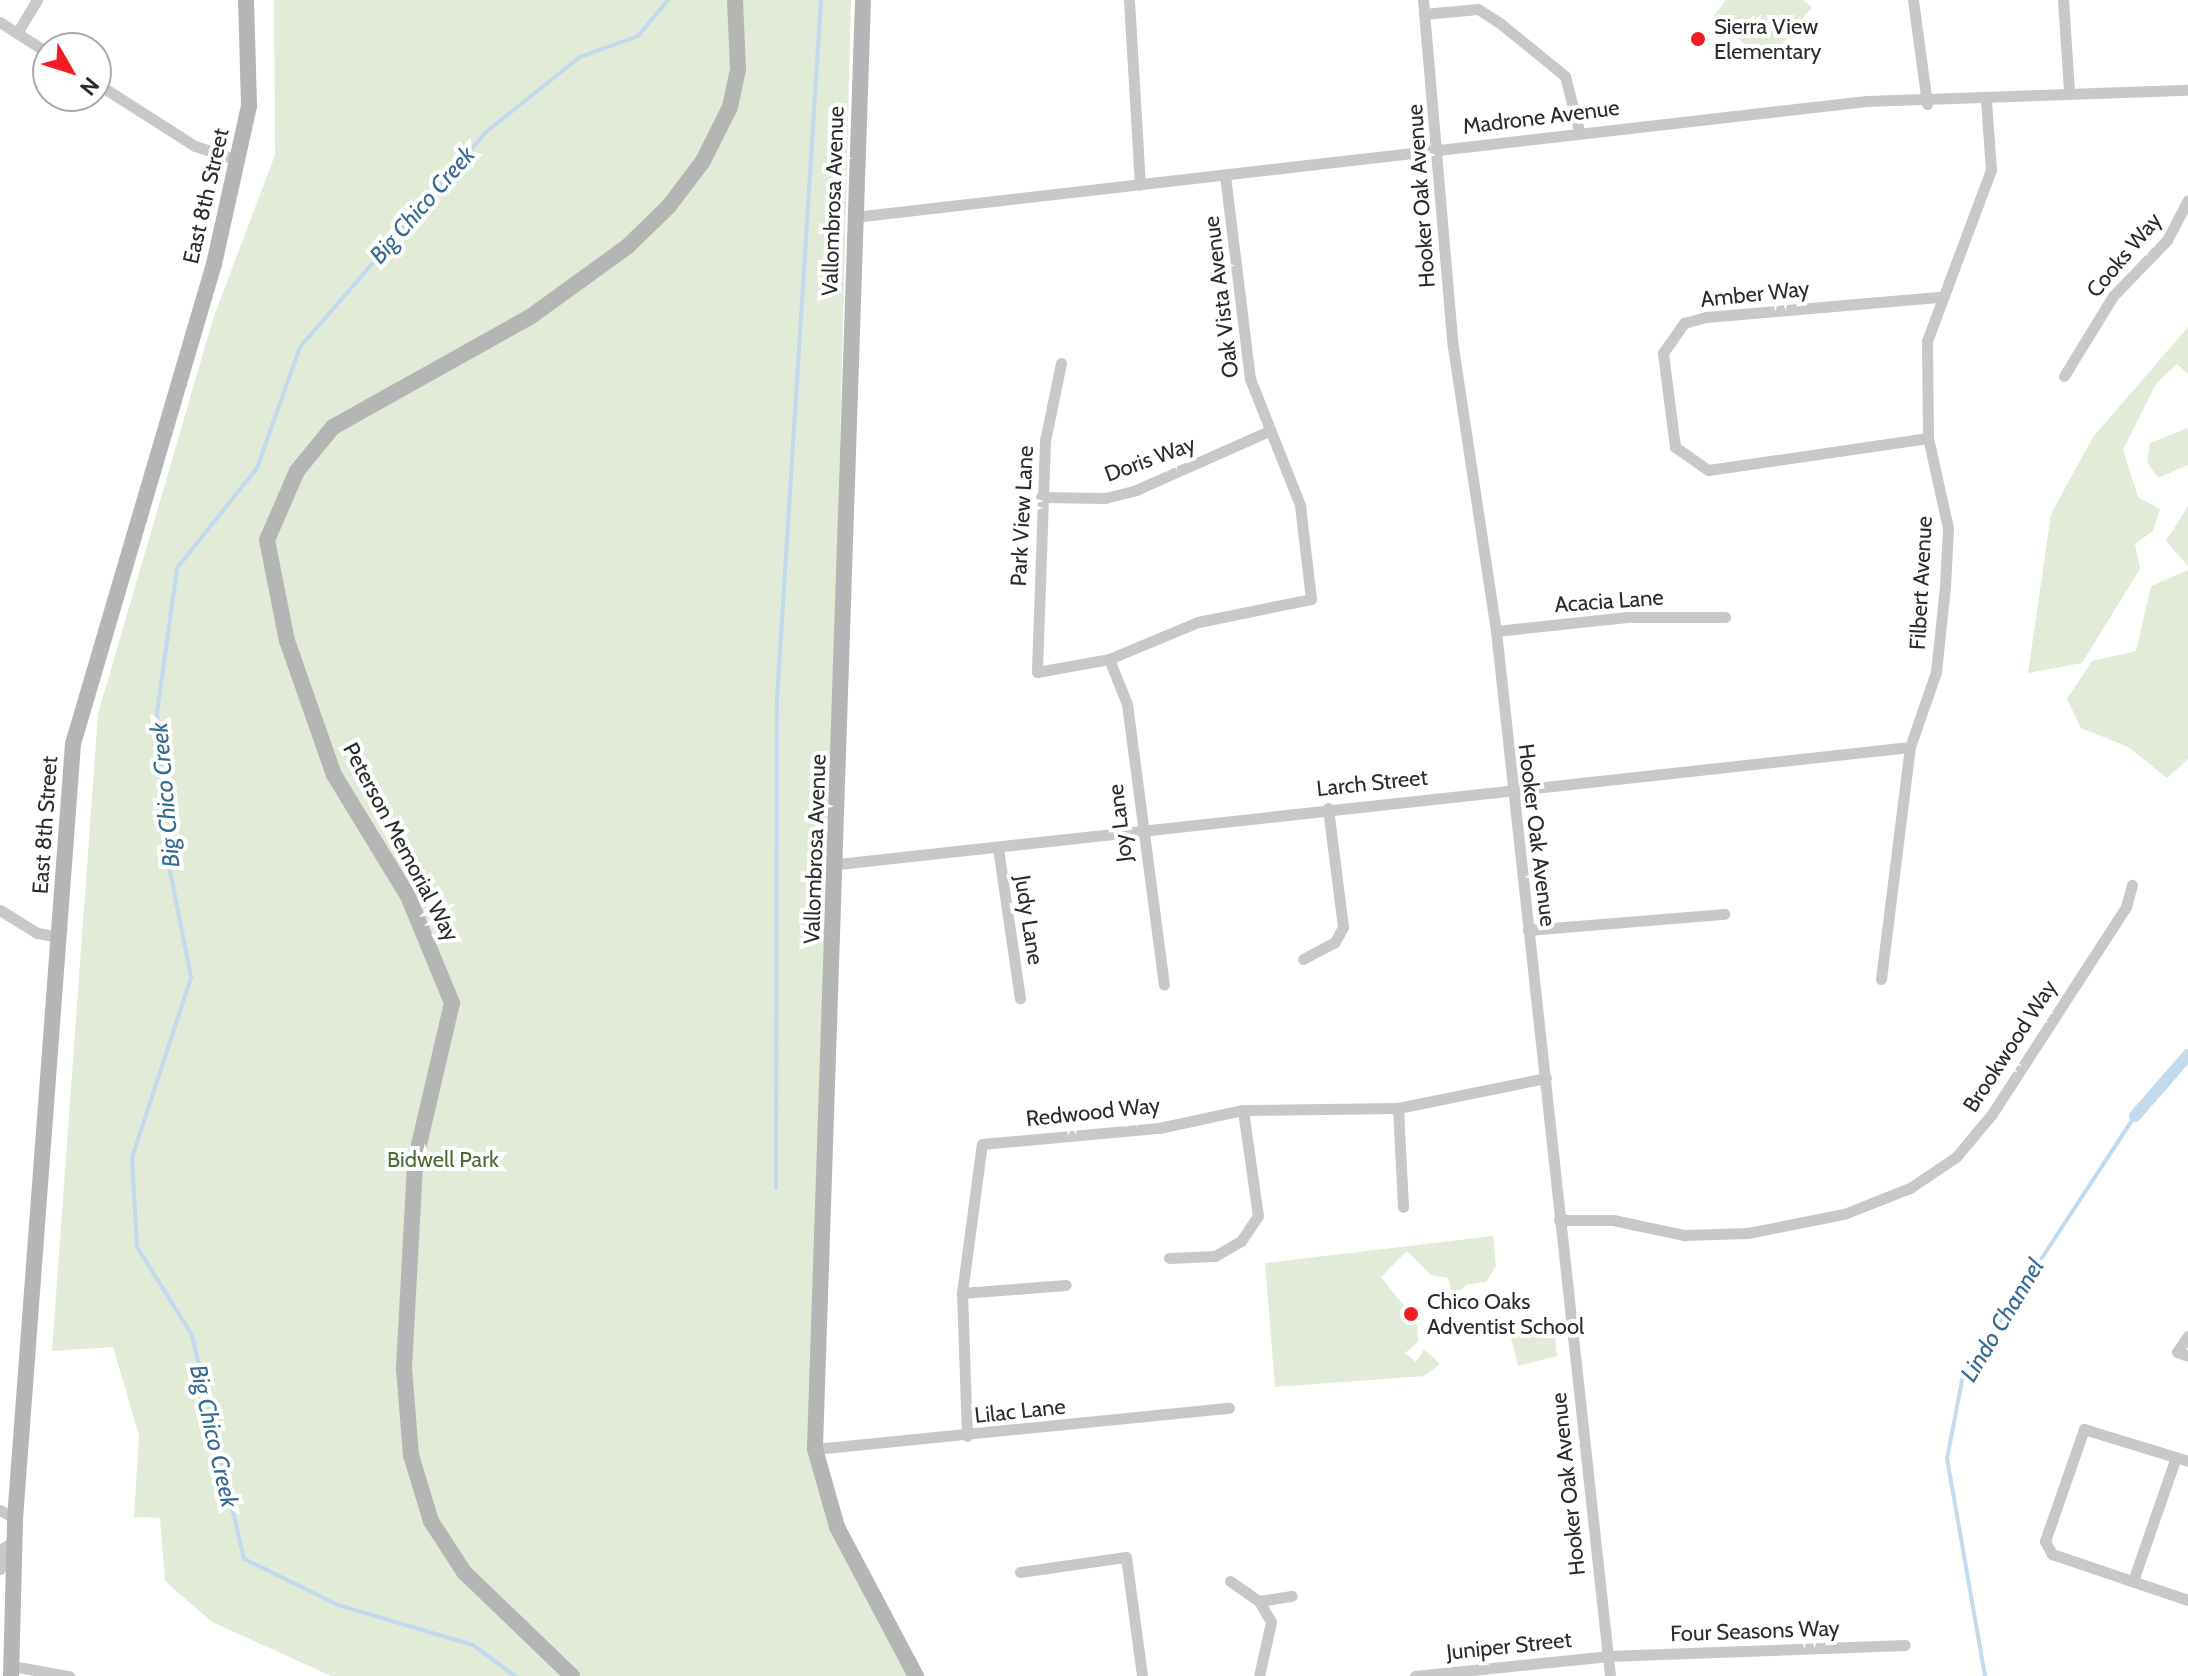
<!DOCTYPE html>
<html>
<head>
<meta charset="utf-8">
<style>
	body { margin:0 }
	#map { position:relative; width:2188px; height:1676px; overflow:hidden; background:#fff; font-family:Cabin,sans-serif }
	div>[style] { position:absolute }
	.green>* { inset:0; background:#e1ebd7 }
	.stream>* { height:4px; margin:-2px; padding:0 2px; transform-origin:2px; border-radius:2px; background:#c1daed }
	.canal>* { height:12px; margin:-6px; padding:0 6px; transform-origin:6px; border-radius:6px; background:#c1daed }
	.street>* { height:11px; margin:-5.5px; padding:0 5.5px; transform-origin:5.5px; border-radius:5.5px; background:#c8c8c8 }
	.secondary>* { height:16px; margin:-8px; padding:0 8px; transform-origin:8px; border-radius:8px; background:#b5b5b5 }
	.dots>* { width:22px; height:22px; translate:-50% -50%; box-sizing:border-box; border:4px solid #fff; border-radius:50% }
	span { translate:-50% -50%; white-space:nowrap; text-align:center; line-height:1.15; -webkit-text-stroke:8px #fff; paint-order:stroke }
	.poi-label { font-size:22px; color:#2b2b2b }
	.left { translate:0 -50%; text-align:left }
	.street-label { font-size:22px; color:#2b2b2b }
	.park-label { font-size:22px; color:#4c6a36 }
	.water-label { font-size:24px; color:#346b93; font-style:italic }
	.north { position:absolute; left:32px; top:32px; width:80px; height:80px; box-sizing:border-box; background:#fff; border:2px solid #aaa; border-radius:50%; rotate:129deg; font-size:22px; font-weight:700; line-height:32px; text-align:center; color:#2b2b2b }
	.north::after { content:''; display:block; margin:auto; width:28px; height:36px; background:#f41c24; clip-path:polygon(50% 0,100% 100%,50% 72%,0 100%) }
</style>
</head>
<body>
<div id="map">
	<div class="green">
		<i style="clip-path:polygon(274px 0,851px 0,815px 1449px,837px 1527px,916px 1676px,331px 1676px,212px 1622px,165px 1581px,160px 1518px,134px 1517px,139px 1436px,113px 1347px,52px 1351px,98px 714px,213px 319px,275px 155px)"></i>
		<i style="clip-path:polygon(1726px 0,1803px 0,1812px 7px,1768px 62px,1712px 18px)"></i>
		<i style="clip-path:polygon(2188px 327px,2188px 374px,2177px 364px,2156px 384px,2123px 450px,2138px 497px,2160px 509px,2153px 531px,2135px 544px,2140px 569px,2082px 663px,2028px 673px,2051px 514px,2093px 437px)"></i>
		<i style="clip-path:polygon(2188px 428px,2188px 465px,2158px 478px,2147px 462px,2150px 443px)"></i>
		<i style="clip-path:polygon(2188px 506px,2188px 566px,2166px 541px)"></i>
		<i style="clip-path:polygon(2188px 570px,2188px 759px,2167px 778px,2128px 747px,2081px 728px,2067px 699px,2092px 661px,2136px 651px,2151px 586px)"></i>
		<i style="clip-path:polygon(1493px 1236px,1496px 1266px,1486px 1282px,1466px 1285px,1453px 1299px,1448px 1278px,1431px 1275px,1407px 1251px,1381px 1277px,1417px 1322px,1418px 1342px,1405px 1353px,1416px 1362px,1424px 1349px,1440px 1364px,1424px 1376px,1275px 1387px,1265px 1263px)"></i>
		<i style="clip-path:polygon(1553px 1319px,1557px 1356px,1518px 1366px,1510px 1334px)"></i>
	</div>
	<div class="stream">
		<i style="left:776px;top:1188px;width:489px;rotate:-89.9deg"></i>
		<i style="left:777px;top:699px;width:700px;rotate:-86.4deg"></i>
		<i style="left:515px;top:1676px;width:52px;rotate:-143.6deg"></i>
		<i style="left:473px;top:1645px;width:141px;rotate:-163.5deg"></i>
		<i style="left:338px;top:1605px;width:105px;rotate:-153.9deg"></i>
		<i style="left:244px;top:1559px;width:230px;rotate:-103.1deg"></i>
		<i style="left:192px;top:1335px;width:104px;rotate:-122deg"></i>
		<i style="left:137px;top:1247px;width:89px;rotate:-93.2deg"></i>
		<i style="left:132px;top:1158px;width:190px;rotate:-71.9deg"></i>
		<i style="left:191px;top:977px;width:145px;rotate:-101.2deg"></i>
		<i style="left:163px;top:835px;width:122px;rotate:-92.8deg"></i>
		<i style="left:157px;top:713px;width:146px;rotate:-82.1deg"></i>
		<i style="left:177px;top:568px;width:128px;rotate:-51.3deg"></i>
		<i style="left:257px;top:468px;width:128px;rotate:-70.4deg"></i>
		<i style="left:300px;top:347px;width:284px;rotate:-49.1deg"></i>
		<i style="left:486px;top:132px;width:120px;rotate:-38.6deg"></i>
		<i style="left:580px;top:57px;width:62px;rotate:-19.9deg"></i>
		<i style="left:638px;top:36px;width:47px;rotate:-50.2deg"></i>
		<i style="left:1985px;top:1676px;width:220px;rotate:-99.9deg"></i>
		<i style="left:1947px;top:1459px;width:80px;rotate:-79.2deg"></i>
		<i style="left:1962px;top:1380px;width:316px;rotate:-56.8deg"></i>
	</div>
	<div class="canal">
		<i style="left:2135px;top:1116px;width:81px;rotate:-49deg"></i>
	</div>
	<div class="street">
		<i style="left:1129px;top:0;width:185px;rotate:86.6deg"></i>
		<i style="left:1423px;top:0;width:348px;rotate:85.1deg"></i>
		<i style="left:1453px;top:347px;width:287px;rotate:81.4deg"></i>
		<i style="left:1496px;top:631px;width:1051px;rotate:83.77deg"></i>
		<i style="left:1913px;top:0;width:105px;rotate:82.3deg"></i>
		<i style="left:2063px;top:0;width:91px;rotate:86.2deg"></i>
		<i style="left:1424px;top:14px;width:54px;rotate:-5.3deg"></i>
		<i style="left:1478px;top:9px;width:27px;rotate:33deg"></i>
		<i style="left:1501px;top:24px;width:82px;rotate:39.1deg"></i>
		<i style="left:1565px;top:76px;width:57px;rotate:75.7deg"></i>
		<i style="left:0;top:22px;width:57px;rotate:32.9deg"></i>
		<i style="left:17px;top:33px;width:39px;rotate:-59deg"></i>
		<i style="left:96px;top:83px;width:117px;rotate:32.5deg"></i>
		<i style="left:195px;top:146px;width:45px;rotate:18deg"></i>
		<i style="left:854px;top:217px;width:1019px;rotate:-6.54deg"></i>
		<i style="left:1866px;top:101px;width:322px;rotate:-2deg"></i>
		<i style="left:1061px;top:363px;width:80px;rotate:101.6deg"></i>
		<i style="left:1045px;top:441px;width:231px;rotate:92deg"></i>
		<i style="left:1037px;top:672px;width:73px;rotate:-10.2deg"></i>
		<i style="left:1109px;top:659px;width:96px;rotate:-22.6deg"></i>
		<i style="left:1198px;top:622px;width:115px;rotate:-11.5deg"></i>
		<i style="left:1311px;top:599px;width:95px;rotate:-96.7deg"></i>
		<i style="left:1300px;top:505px;width:136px;rotate:-111.6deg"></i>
		<i style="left:1250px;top:379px;width:206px;rotate:-97deg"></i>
		<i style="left:2064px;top:376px;width:94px;rotate:-58.5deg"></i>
		<i style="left:2113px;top:296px;width:78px;rotate:-46deg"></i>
		<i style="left:2167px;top:240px;width:45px;rotate:-62.3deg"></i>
		<i style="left:1928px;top:438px;width:222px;rotate:171.7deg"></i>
		<i style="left:1708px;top:470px;width:40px;rotate:-145.1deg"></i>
		<i style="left:1675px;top:447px;width:95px;rotate:-97.3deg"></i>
		<i style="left:1663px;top:353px;width:37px;rotate:-55deg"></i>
		<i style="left:1684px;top:323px;width:23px;rotate:-15deg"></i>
		<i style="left:1706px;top:317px;width:233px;rotate:-4.9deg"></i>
		<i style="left:1041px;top:497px;width:64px;rotate:0.9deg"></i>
		<i style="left:1105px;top:498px;width:32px;rotate:-14deg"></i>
		<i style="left:1136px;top:490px;width:143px;rotate:-23.9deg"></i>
		<i style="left:1496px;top:631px;width:132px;rotate:-6.1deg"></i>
		<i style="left:1627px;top:617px;width:98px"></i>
		<i style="left:1109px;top:659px;width:48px;rotate:68.2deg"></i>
		<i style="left:1127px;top:704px;width:283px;rotate:82.5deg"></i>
		<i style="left:998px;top:848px;width:152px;rotate:81.7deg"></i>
		<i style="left:838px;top:864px;width:1078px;rotate:-6.23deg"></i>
		<i style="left:0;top:910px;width:44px;rotate:31.9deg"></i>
		<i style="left:37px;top:933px;width:22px;rotate:10deg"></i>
		<i style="left:1528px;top:930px;width:197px;rotate:-4.7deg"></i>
		<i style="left:1303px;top:959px;width:36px;rotate:-28deg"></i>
		<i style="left:1335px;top:942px;width:17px;rotate:-62deg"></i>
		<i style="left:1343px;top:927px;width:120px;rotate:-97.2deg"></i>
		<i style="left:1881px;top:979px;width:234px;rotate:-82.9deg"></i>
		<i style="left:1910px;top:747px;width:79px;rotate:-70.9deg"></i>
		<i style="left:1936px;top:672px;width:86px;rotate:-84deg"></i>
		<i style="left:1945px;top:586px;width:58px;rotate:-87deg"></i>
		<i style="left:1948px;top:528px;width:92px;rotate:-102.5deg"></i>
		<i style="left:1928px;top:438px;width:97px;rotate:-90.6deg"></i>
		<i style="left:1927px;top:341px;width:183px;rotate:-69.5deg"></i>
		<i style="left:1991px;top:170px;width:69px;rotate:-94.1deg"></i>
		<i style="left:1398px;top:1108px;width:99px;rotate:87.1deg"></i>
		<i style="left:1559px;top:1220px;width:54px"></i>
		<i style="left:1613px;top:1220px;width:73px;rotate:11.9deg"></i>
		<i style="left:1684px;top:1235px;width:64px;rotate:-1.8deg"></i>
		<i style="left:1748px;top:1233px;width:98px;rotate:-11.2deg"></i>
		<i style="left:1844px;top:1214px;width:71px;rotate:-21.5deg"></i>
		<i style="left:1910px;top:1188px;width:55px;rotate:-34deg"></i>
		<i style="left:1956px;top:1157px;width:56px;rotate:-50.1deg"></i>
		<i style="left:1992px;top:1114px;width:247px;rotate:-57.1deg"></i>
		<i style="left:2126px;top:907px;width:23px;rotate:-75deg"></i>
		<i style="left:1169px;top:1258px;width:46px;rotate:-2.5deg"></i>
		<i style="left:1215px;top:1256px;width:30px;rotate:-30deg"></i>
		<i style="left:1241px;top:1241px;width:30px;rotate:-56deg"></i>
		<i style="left:1258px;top:1216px;width:107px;rotate:-98.1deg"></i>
		<i style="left:962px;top:1293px;width:104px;rotate:-4.4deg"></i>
		<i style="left:2188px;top:1336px;width:19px;rotate:125deg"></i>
		<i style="left:2177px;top:1352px;width:12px;rotate:20deg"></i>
		<i style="left:967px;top:1436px;width:143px;rotate:-92deg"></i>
		<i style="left:962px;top:1293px;width:150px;rotate:-82.4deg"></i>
		<i style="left:982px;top:1144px;width:178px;rotate:-5.2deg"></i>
		<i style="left:1159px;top:1128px;width:86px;rotate:-12.1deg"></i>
		<i style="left:1243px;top:1110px;width:155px;rotate:-0.7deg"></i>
		<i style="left:1398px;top:1108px;width:151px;rotate:-11.5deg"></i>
		<i style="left:815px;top:1449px;width:416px;rotate:-5.7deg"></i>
		<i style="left:2188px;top:1461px;width:109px;rotate:-162.9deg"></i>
		<i style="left:2084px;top:1429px;width:119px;rotate:109.2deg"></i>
		<i style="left:2045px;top:1541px;width:15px;rotate:62deg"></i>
		<i style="left:2052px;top:1554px;width:144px;rotate:18.7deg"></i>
		<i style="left:0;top:1510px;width:17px;rotate:31deg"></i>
		<i style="left:0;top:1569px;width:20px;rotate:-84deg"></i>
		<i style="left:2px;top:1549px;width:14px;rotate:-34deg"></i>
		<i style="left:1020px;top:1572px;width:107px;rotate:-8.1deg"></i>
		<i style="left:1126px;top:1557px;width:120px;rotate:82.3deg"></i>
		<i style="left:1230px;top:1581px;width:35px;rotate:35deg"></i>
		<i style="left:1259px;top:1601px;width:24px;rotate:60deg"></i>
		<i style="left:1271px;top:1622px;width:55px;rotate:102.5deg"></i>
		<i style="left:2133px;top:1581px;width:131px;rotate:-70.9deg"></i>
		<i style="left:1259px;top:1601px;width:33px;rotate:-9deg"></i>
		<i style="left:12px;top:1666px;width:58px;rotate:10deg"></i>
		<i style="left:1415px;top:1676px;width:193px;rotate:-5.9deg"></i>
		<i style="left:1607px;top:1656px;width:298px;rotate:-2.1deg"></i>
	</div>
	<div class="secondary">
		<i style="left:863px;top:0;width:1450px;rotate:91.9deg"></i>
		<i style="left:815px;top:1449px;width:81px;rotate:74.2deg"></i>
		<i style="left:837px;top:1527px;width:169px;rotate:62.1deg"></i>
		<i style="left:11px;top:1676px;width:157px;rotate:-88.5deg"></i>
		<i style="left:15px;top:1519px;width:777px;rotate:-85.72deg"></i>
		<i style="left:73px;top:744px;width:500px;rotate:-73.63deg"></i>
		<i style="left:214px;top:264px;width:162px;rotate:-77.5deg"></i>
		<i style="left:249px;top:106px;width:106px;rotate:-91.6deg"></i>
		<i style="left:572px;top:1676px;width:150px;rotate:-136.1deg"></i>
		<i style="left:464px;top:1572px;width:61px;rotate:-122.9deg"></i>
		<i style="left:431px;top:1521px;width:69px;rotate:-106.9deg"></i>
		<i style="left:411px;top:1455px;width:87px;rotate:-94.6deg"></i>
		<i style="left:404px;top:1368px;width:206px;rotate:-86.9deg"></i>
		<i style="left:415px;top:1162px;width:163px;rotate:-76.9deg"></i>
		<i style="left:452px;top:1003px;width:116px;rotate:-112.4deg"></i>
		<i style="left:408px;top:896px;width:142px;rotate:-121.4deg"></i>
		<i style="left:334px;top:775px;width:142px;rotate:-109.3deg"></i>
		<i style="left:287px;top:641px;width:103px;rotate:-101.2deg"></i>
		<i style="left:267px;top:540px;width:75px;rotate:-66.5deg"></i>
		<i style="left:297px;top:471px;width:57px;rotate:-50.7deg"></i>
		<i style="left:333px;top:427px;width:226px;rotate:-29.2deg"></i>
		<i style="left:530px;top:317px;width:121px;rotate:-35.9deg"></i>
		<i style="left:628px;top:246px;width:57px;rotate:-44.3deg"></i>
		<i style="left:669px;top:206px;width:56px;rotate:-52.9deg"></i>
		<i style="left:703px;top:161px;width:60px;rotate:-63.4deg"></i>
		<i style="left:730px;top:107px;width:39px;rotate:-78deg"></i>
		<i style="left:738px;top:69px;width:69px;rotate:-92.5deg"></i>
	</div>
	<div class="dots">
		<i style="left:1698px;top:39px;background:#f41c24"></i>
		<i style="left:1411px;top:1314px;background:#f41c24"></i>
	</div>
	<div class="poi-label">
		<span class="left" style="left:1714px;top:39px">Sierra View<br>Elementary</span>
		<span class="left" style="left:1427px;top:1314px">Chico Oaks<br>Adventist School</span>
	</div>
	<div class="street-label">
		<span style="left:1541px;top:117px;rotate:-7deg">Madrone Avenue</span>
		<span style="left:206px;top:196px;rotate:-77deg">East 8th Street</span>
		<span style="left:1421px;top:196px;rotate:-94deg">Hooker Oak Avenue</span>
		<span style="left:833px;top:201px;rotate:-88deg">Vallombrosa Avenue</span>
		<span style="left:2124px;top:255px;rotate:-50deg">Cooks Way</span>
		<span style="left:1755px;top:294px;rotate:-6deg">Amber Way</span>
		<span style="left:1221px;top:297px;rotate:-97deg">Oak Vista Avenue</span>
		<span style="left:1150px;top:459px;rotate:-20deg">Doris Way</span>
		<span style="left:1022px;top:516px;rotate:-87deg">Park View Lane</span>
		<span style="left:1921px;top:583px;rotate:-87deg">Filbert Avenue</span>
		<span style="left:1609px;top:601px;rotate:-4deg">Acacia Lane</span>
		<span style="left:1372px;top:783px;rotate:-6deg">Larch Street</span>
		<span style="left:1120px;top:823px;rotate:-97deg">Joy Lane</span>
		<span style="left:45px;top:825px;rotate:-86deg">East 8th Street</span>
		<span style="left:1537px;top:835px;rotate:83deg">Hooker Oak Avenue</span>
		<span style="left:401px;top:842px;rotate:62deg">Peterson Memorial Way</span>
		<span style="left:815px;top:849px;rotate:-88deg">Vallombrosa Avenue</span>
		<span style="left:1029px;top:920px;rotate:81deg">Judy Lane</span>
		<span style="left:2010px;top:1046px;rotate:-57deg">Brookwood Way</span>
		<span style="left:1093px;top:1112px;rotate:-6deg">Redwood Way</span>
		<span style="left:1020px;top:1411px;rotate:-6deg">Lilac Lane</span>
		<span style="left:1568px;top:1484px;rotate:-96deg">Hooker Oak Avenue</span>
		<span style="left:1755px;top:1631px;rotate:-2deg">Four Seasons Way</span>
		<span style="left:1509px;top:1646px;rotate:-6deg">Juniper Street</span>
	</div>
	<div class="park-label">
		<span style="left:443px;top:1160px">Bidwell Park</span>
	</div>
	<div class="water-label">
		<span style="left:422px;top:205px;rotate:-49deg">Big Chico Creek</span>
		<span style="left:165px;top:795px;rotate:-95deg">Big Chico Creek</span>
		<span style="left:2002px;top:1320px;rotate:-59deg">Lindo Channel</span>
		<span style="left:214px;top:1436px;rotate:77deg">Big Chico Creek</span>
	</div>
	<div class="north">N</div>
</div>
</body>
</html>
